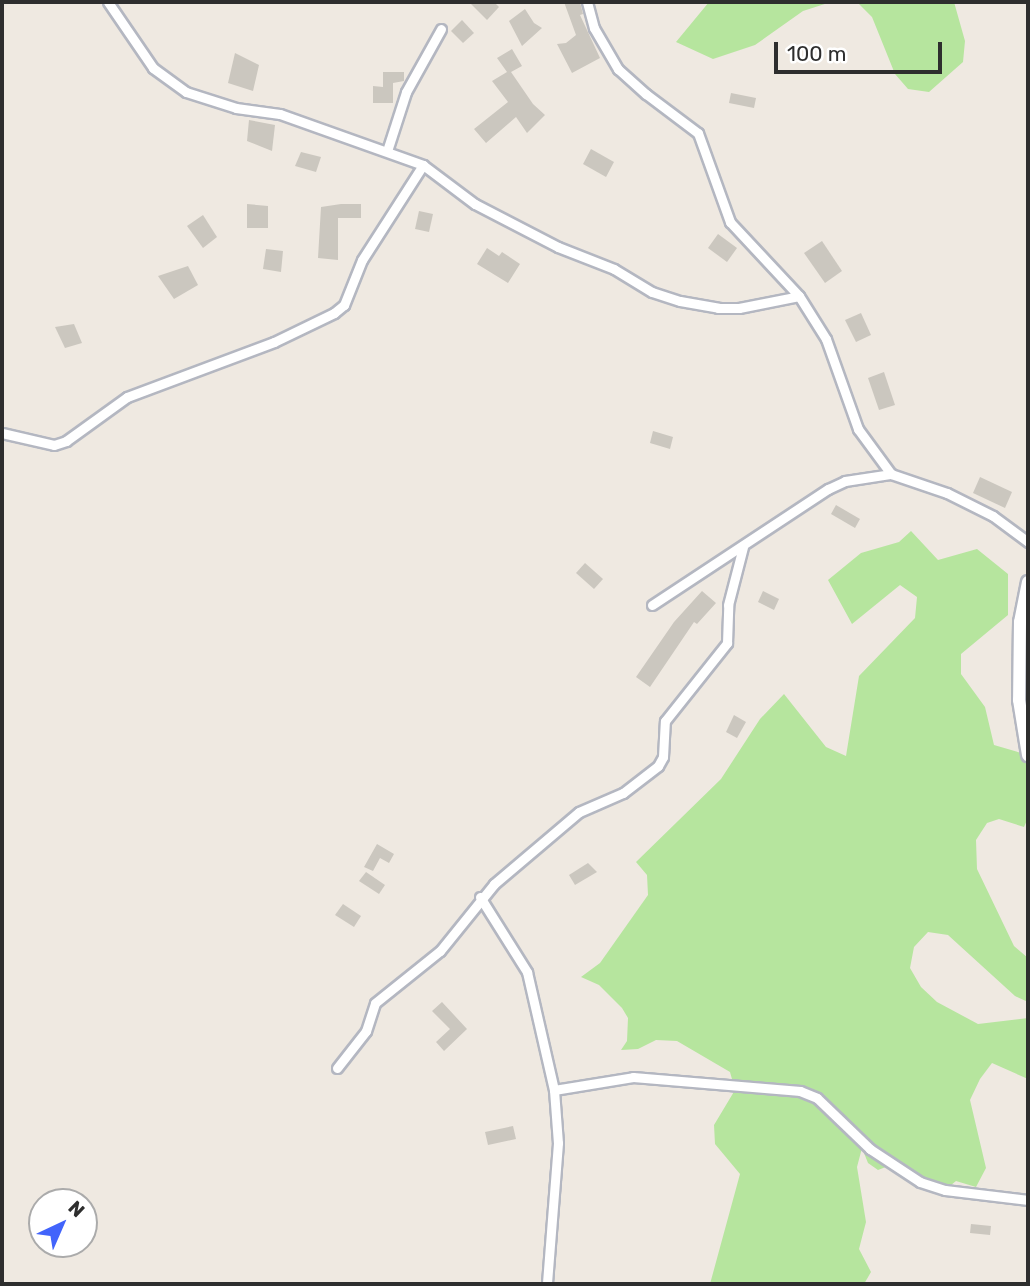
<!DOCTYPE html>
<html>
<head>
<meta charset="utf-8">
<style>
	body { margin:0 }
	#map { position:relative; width:1030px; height:1286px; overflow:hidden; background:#efe9e1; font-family:Rubik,sans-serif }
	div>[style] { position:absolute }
	.green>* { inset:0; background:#b6e59e }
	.building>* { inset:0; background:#cbc7bf }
	.roads { filter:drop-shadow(2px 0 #b4b7c1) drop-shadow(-2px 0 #b4b7c1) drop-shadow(0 2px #b4b7c1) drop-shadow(0 -2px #b4b7c1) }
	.street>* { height:9px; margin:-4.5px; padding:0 4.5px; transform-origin:4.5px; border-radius:4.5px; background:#fff }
	.secondary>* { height:12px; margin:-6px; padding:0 6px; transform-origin:6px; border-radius:6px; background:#fff }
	span { translate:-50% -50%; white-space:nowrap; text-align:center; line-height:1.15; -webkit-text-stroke:5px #fff; paint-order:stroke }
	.frame { position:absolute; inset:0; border:4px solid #2e2e2e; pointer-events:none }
	.north { position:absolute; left:28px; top:1188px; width:70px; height:70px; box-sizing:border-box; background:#fff; border:2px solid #ababab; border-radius:50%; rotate:44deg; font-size:19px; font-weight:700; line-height:28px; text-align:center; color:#2e2e2e }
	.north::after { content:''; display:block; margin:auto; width:24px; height:32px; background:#4264fb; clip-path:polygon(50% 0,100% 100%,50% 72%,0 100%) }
	.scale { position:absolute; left:774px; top:42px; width:168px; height:32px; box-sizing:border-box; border:4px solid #2e2e2e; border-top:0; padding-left:9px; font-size:21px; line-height:24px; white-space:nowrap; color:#2e2e2e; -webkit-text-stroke:5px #fff; paint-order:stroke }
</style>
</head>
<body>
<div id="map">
	<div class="green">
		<i style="clip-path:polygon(709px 2px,831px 2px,803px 11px,755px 45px,713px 59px,676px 42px)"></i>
		<i style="clip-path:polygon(851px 2px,954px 2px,965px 41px,963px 62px,929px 92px,908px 89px,895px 74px,872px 17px,858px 3px)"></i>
		<i style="clip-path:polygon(911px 531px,938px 560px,977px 549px,1008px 574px,1008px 615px,961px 654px,961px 674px,985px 707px,994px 745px,1028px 755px,1028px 818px,1024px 827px,999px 819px,987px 823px,976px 840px,977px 869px,1014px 946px,1028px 958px,1028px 1002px,1015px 996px,948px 935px,928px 932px,914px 947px,910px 968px,921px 987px,937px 1002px,978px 1024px,1028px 1018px,1028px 1079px,992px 1063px,980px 1079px,970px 1100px,986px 1168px,976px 1187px,956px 1181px,945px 1190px,904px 1180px,891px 1165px,878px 1170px,868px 1163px,862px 1148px,857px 1167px,866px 1222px,859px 1249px,871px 1272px,864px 1284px,710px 1284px,740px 1174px,715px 1144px,714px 1125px,735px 1090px,730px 1072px,677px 1041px,656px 1040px,638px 1049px,621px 1050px,627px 1041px,628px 1018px,622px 1008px,599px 985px,581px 977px,600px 963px,648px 895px,647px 875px,636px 862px,721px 779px,760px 719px,784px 694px,826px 747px,846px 756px,859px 676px,915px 618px,917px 597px,900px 585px,852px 624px,828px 580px,861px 553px,899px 542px)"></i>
	</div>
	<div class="building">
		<i style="clip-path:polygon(469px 2px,494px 2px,499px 7px,487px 20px)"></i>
		<i style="clip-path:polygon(564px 2px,580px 2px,583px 14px,580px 15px,600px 58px,572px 73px,557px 44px,566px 43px,576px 35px)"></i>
		<i style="clip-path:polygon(525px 9px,534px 23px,542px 28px,522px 46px,509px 21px)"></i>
		<i style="clip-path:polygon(462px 20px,474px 33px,463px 43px,451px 31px)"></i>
		<i style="clip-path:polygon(512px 49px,522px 66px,511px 72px,533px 104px,545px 115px,527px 133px,516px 117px,486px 143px,474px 129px,508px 102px,492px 81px,507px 72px,497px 58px)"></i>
		<i style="clip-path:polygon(235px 53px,259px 65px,253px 91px,228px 83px)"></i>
		<i style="clip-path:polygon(383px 72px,404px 72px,404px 81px,393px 83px,393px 103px,373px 103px,373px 86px,383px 87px)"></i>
		<i style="clip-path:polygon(731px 93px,756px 98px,754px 108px,729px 103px)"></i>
		<i style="clip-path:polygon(249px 120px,275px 125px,272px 151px,247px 141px)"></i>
		<i style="clip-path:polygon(591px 149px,614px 162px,606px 177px,583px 164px)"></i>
		<i style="clip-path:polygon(301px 152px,321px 157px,316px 172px,295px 166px)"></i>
		<i style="clip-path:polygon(247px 204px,268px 206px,268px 228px,247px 228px)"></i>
		<i style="clip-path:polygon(341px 204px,361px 204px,361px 218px,338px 218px,338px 260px,318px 258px,321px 207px)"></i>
		<i style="clip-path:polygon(419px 211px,433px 214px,429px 232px,415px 229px)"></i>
		<i style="clip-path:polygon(203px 215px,217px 237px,203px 248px,187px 226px)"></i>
		<i style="clip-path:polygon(718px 234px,737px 248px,727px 262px,708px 248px)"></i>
		<i style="clip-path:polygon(822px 241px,842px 271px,825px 283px,804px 253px)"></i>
		<i style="clip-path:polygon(487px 248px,499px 256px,502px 252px,520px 264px,508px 283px,477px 264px)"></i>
		<i style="clip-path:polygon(266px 249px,283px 251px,281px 272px,263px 269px)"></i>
		<i style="clip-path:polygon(188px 266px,198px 285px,174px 299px,158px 276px)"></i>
		<i style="clip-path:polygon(861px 313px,871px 335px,856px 342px,845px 320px)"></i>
		<i style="clip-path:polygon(74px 324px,82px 343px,65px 348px,55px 327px)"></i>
		<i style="clip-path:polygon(884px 372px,895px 405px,879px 410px,868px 378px)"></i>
		<i style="clip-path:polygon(653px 431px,673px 437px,670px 449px,650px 443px)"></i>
		<i style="clip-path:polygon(980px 477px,1012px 492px,1005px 508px,973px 493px)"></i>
		<i style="clip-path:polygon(836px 505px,860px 519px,855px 528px,831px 514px)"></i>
		<i style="clip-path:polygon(585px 563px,603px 579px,594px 589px,576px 573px)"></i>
		<i style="clip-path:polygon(702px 591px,716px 603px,697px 624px,694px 622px,650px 687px,636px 677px,674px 622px)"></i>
		<i style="clip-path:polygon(763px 591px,779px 599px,774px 610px,758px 602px)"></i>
		<i style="clip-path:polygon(734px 715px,746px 722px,737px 738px,726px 732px)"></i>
		<i style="clip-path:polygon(377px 844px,394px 854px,389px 863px,380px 858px,373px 871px,364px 867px)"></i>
		<i style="clip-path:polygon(588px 863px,597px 872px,575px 885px,569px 875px)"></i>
		<i style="clip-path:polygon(366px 872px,385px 885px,379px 894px,359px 881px)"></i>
		<i style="clip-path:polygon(343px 904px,361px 916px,354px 927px,335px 915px)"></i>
		<i style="clip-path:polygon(442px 1002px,467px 1029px,444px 1051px,436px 1042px,450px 1029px,432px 1011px)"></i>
		<i style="clip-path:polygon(513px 1126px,516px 1139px,488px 1145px,485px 1132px)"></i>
		<i style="clip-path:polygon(971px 1224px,991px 1226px,990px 1235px,970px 1233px)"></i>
	</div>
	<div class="roads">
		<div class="street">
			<i style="left:108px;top:2px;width:80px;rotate:55.7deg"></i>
			<i style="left:153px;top:68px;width:41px;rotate:36deg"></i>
			<i style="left:186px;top:92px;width:52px;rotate:17.7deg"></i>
			<i style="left:236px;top:108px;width:44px;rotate:7.8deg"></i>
			<i style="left:280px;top:114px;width:152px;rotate:19.6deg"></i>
			<i style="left:423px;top:165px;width:65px;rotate:36.9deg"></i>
			<i style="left:475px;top:204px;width:93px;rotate:27.4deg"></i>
			<i style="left:558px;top:247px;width:60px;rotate:21.4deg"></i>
			<i style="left:614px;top:269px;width:44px;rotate:31.2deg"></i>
			<i style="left:652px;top:292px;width:29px;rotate:18deg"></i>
			<i style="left:680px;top:301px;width:39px;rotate:10deg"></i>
			<i style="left:718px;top:308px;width:21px"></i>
			<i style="left:739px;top:308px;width:61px;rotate:-11.3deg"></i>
			<i style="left:587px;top:2px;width:27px;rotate:75deg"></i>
			<i style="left:594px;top:28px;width:48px;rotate:59.7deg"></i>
			<i style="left:618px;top:69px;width:38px;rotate:42deg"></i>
			<i style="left:646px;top:94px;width:65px;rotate:36.9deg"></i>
			<i style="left:698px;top:133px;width:95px;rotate:70.2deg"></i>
			<i style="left:730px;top:222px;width:101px;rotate:47deg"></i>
			<i style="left:799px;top:296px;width:51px;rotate:57.9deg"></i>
			<i style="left:826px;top:339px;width:96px;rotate:70.4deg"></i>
			<i style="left:858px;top:429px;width:56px;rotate:53.7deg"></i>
			<i style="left:387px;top:151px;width:62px;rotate:-72.1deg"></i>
			<i style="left:406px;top:92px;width:72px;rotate:-60.9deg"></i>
			<i style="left:2px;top:433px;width:53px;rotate:13deg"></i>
			<i style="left:54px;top:445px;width:13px;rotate:-18deg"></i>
			<i style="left:66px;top:441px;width:75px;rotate:-35.8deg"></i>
			<i style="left:127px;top:397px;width:157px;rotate:-20.5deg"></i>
			<i style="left:274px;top:342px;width:67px;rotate:-25.8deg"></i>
			<i style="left:334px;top:313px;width:13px;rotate:-39deg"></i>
			<i style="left:344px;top:305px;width:48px;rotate:-68.2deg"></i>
			<i style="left:362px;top:260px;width:113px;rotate:-57.3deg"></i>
			<i style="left:652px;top:605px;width:211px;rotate:-33.4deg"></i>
			<i style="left:828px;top:489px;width:19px;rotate:-25deg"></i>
			<i style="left:845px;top:481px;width:47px;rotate:-8.7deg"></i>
			<i style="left:891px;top:474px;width:59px;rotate:18.7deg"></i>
			<i style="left:947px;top:493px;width:51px;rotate:26.6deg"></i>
			<i style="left:993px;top:516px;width:44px;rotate:36.6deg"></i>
			<i style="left:480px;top:897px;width:89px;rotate:57.9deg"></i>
			<i style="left:527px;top:972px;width:121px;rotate:77.1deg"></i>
			<i style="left:554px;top:1090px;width:53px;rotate:85.7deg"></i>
			<i style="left:558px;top:1143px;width:141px;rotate:94.5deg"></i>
			<i style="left:337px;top:1068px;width:47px;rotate:-51.9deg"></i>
			<i style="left:366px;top:1031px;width:29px;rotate:-72deg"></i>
			<i style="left:375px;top:1003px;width:83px;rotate:-38.7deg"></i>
			<i style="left:440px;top:951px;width:86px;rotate:-51.1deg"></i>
			<i style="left:494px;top:884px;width:111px;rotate:-40.3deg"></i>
			<i style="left:579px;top:812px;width:48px;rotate:-23.4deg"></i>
			<i style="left:623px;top:793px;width:44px;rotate:-37.6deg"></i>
			<i style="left:658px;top:766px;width:10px;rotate:-61deg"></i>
			<i style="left:663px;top:757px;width:36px;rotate:-87deg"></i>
			<i style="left:665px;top:721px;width:100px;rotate:-51.5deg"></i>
			<i style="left:727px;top:643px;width:38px;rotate:-88deg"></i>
			<i style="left:728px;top:605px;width:60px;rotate:-75.5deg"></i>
			<i style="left:554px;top:1090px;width:80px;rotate:-9.3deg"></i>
			<i style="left:633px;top:1077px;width:168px;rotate:4.8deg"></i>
			<i style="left:800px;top:1091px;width:18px;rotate:22deg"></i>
			<i style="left:817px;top:1098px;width:74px;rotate:43.9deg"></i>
			<i style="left:870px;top:1149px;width:60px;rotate:33.4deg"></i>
			<i style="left:920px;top:1182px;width:26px;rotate:18deg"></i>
			<i style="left:945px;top:1190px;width:84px;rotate:6.9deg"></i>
		</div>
		<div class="secondary">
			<i style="left:1028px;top:582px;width:41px;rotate:101.3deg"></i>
			<i style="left:1020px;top:622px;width:78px;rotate:90.7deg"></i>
			<i style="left:1019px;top:700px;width:56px;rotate:80.7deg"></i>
		</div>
	</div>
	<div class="frame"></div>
	<div class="north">N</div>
	<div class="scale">100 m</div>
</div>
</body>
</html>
